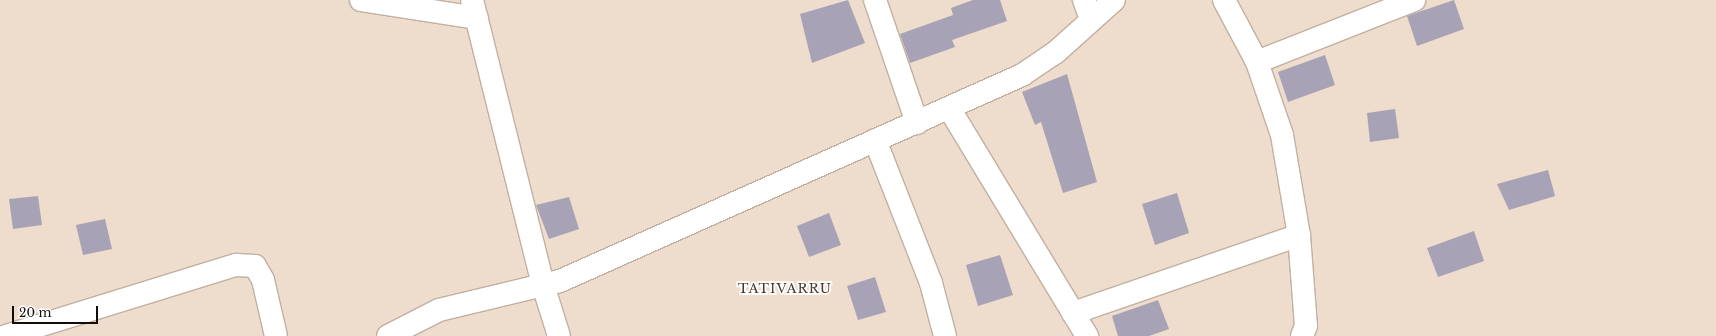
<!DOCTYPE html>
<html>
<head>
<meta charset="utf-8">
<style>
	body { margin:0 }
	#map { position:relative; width:1716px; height:336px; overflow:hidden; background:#eedccc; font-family:"Libre Baskerville",serif }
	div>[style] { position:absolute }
	.building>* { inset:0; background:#a7a2b6 }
	.roads { filter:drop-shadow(1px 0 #c1b0a0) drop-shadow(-1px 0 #c1b0a0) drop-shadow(0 1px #c1b0a0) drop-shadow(0 -1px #c1b0a0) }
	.street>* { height:22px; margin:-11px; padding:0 11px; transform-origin:11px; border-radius:11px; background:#fff }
	.secondary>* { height:22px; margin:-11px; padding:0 11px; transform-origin:11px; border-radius:11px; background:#fff }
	span { translate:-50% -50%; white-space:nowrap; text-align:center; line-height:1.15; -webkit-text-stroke:3.5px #fff; paint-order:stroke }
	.quarter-label { font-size:13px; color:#483a2d; letter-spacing:1px }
	.scale { position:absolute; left:12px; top:306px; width:86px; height:18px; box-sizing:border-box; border:2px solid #130d08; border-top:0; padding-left:5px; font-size:12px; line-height:14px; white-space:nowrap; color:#130d08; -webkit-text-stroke:3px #fff; paint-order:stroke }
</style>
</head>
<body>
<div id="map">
	<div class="building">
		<i style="clip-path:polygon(848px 0,865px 43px,812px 63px,800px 14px)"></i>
		<i style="clip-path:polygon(973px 0,1000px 0,1007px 21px,952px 40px,955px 47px,910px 63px,900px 34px,953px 15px,951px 8px)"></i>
		<i style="clip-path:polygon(1454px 0,1464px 29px,1417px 46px,1407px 16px)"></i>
		<i style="clip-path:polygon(1325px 55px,1335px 85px,1288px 102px,1278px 72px)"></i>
		<i style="clip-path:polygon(1067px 74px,1097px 182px,1063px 193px,1041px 122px,1035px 125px,1022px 92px)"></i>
		<i style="clip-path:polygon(1395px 109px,1399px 138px,1370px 142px,1367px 113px)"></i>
		<i style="clip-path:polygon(1548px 170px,1555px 196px,1509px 210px,1497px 184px)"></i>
		<i style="clip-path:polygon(1177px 193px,1189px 233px,1155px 245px,1142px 204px)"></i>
		<i style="clip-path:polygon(38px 196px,42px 225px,13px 229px,9px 199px)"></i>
		<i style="clip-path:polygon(569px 197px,579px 229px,549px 239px,536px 205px)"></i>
		<i style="clip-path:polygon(829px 213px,841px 245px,809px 257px,797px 226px)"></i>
		<i style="clip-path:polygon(105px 219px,112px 249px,83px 255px,76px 225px)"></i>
		<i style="clip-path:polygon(1474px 231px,1484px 261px,1438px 277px,1427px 248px)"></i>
		<i style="clip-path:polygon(1000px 255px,1013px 295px,978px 306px,966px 265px)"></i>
		<i style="clip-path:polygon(875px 277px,886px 312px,858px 320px,847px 286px)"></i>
		<i style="clip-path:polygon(1158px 300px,1169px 329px,1149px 336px,1118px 336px,1112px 316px)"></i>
	</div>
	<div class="roads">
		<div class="street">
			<i style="left:361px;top:0;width:117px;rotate:8.8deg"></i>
			<i style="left:472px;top:0;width:294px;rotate:76deg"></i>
			<i style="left:875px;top:0;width:130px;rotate:71.1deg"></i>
			<i style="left:1084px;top:0;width:20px;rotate:70deg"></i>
			<i style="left:1224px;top:0;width:70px;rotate:62deg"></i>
			<i style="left:1257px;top:62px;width:77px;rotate:71.1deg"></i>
			<i style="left:1282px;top:135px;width:101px;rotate:80.4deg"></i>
			<i style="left:1299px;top:235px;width:91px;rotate:85.6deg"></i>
			<i style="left:1306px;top:326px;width:11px;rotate:112deg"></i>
			<i style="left:1257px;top:62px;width:169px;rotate:-21.5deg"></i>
			<i style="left:949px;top:108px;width:267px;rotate:58.8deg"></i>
			<i style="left:875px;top:140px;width:154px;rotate:68.6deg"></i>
			<i style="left:931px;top:283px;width:55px;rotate:75.2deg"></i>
			<i style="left:1073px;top:313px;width:239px;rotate:-19deg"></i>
			<i style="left:6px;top:336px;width:241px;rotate:-17.2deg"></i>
			<i style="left:236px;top:265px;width:19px;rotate:3deg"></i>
			<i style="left:255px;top:266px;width:16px;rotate:60deg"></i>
			<i style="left:263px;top:280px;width:57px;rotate:76.9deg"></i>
		</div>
		<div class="secondary">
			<i style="left:543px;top:285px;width:53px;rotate:72.6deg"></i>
			<i style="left:388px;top:336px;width:57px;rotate:-27deg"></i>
			<i style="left:439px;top:310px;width:124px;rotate:-13.5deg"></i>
			<i style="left:560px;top:281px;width:506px;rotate:-24.03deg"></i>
			<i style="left:1022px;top:75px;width:40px;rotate:-34deg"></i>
			<i style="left:1055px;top:53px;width:79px;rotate:-41.9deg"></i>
		</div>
	</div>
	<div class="quarter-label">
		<span style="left:785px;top:289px">TATIVARRU</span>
	</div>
	<div class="scale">20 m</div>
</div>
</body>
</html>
